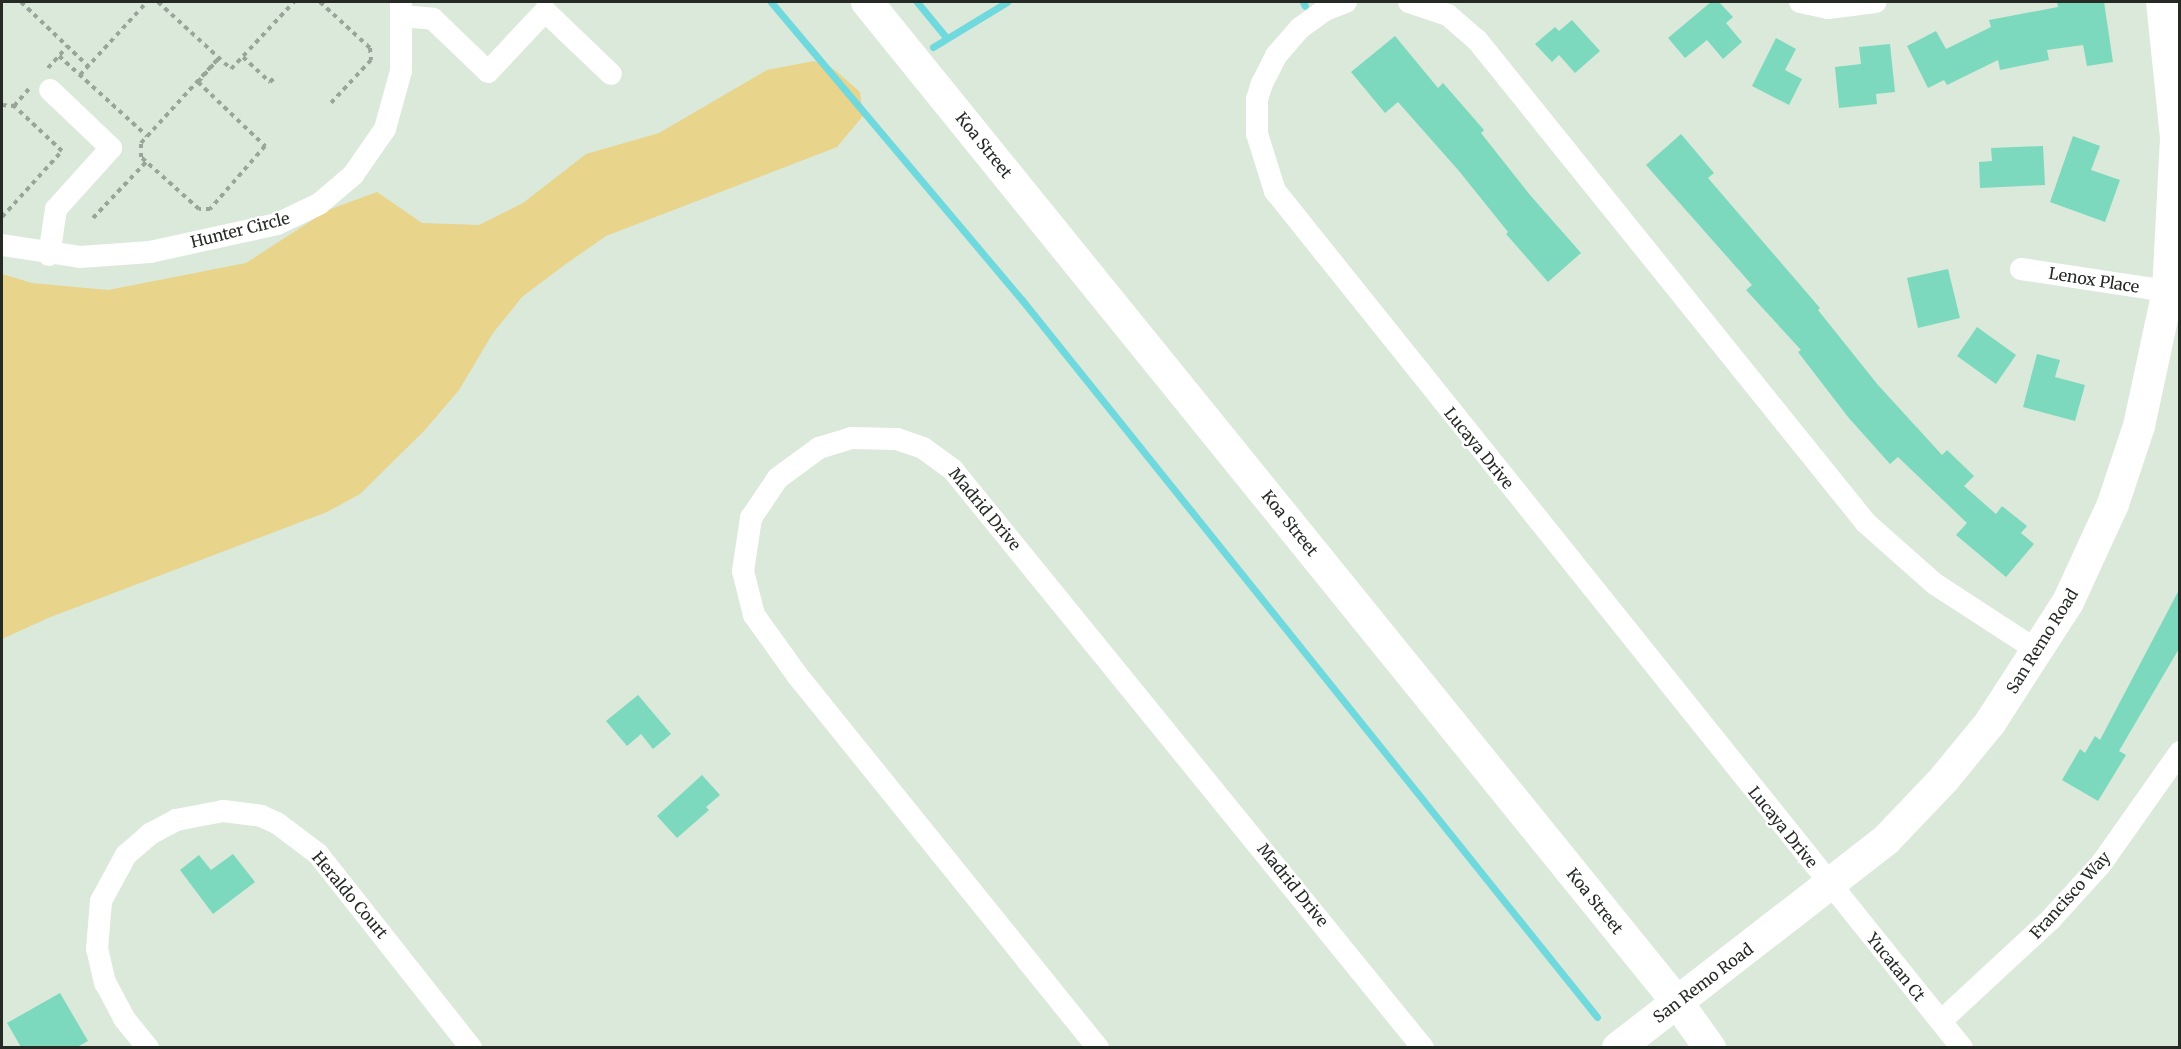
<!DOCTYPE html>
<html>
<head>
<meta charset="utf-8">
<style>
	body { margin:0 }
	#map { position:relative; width:2181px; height:1049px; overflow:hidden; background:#dae9da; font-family:Merriweather,serif }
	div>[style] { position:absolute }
	.green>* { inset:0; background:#e8d48b }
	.stream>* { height:7px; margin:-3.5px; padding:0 3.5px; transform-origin:3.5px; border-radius:3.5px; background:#6fd9dd }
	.building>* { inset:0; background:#7cd9be }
	.path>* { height:4px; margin-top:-2px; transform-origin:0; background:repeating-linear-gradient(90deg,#99a599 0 4.5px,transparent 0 9px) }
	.street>* { height:22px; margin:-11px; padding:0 11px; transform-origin:11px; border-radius:11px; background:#fff }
	.secondary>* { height:32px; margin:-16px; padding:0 16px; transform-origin:16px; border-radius:16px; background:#fff }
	span { translate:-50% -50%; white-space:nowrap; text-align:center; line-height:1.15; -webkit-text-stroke:4.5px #fff; paint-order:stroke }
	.street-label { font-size:16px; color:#252a25 }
	.frame { position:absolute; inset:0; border:3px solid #252a25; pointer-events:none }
</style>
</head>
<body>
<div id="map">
	<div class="green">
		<i style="clip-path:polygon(814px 61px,835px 70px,860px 92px,863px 116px,837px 147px,606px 236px,563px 266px,522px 297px,493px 333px,459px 390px,425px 430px,360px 494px,327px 512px,48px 618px,2px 639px,2px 274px,32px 283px,108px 290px,246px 263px,328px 210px,377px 192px,422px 223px,479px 225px,523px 203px,586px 154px,659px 133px,767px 70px)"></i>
	</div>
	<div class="stream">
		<i style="left:771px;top:2px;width:390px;rotate:49.9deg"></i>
		<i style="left:1022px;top:300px;width:919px;rotate:51.27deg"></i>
		<i style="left:917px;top:2px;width:45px;rotate:50.4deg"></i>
		<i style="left:1303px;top:2px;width:4px;rotate:63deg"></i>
		<i style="left:933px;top:47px;width:87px;rotate:-31.3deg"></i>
	</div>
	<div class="building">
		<i style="clip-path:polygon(1711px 2px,1719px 2px,1733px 17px,1726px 23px,1742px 42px,1723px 59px,1707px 40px,1685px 58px,1668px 38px)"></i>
		<i style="clip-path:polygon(2057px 2px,2104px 2px,2113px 62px,2087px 66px,2083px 45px,2047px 50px,2049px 60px,2000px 70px,1998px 60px,1947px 85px,1944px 80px,1928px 88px,1907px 46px,1936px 31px,1946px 49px,1991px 27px,1989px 20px,2058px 7px)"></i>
		<i style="clip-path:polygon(1572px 20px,1600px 51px,1575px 73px,1559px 55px,1552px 62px,1535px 44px,1555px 27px,1559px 31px)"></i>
		<i style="clip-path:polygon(1395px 36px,1438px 88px,1443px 83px,1484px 130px,1481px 133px,1530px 195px,1581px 253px,1548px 282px,1506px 234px,1508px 232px,1459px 171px,1398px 102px,1385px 113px,1351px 72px)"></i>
		<i style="clip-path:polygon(1776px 38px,1796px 49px,1785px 70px,1802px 79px,1789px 105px,1752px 86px)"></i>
		<i style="clip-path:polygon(1890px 44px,1895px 92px,1876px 94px,1877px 104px,1839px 108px,1835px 67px,1861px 64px,1859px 47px)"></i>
		<i style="clip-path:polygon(1681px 134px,1714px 173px,1708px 178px,1820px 308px,1818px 310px,1878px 385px,1942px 455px,1947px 450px,1974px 476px,1964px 486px,1996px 514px,2002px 506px,2027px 526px,2021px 533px,2034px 544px,2006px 577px,1956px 535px,1967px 523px,1898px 457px,1890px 464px,1848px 417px,1798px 352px,1801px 350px,1746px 290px,1752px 285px,1646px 165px)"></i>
		<i style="clip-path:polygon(2073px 136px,2100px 146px,2091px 170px,2120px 180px,2105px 222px,2050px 202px)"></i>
		<i style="clip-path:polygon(2043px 146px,2045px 185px,1980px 188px,1979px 162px,1992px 161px,1991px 148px)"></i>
		<i style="clip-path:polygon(1948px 269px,1960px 318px,1918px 328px,1907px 278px)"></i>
		<i style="clip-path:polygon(1977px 327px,2016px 355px,1996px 384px,1957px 356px)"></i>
		<i style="clip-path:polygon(2037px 354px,2060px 360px,2055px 377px,2085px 385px,2075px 421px,2023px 407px)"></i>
		<i style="clip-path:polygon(2180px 588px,2180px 647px,2119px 751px,2126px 755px,2098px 801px,2062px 780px,2080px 749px,2085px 753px,2095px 736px,2100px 740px)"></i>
		<i style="clip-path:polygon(638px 695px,671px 734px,653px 749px,641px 734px,627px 746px,606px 721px)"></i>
		<i style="clip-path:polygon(702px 775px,720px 795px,706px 807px,709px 810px,677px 838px,657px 816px)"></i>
		<i style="clip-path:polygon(233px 854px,255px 882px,213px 914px,180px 870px,199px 855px,211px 870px)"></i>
		<i style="clip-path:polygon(60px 993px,88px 1041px,77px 1047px,21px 1047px,7px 1023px)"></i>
	</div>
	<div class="path">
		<i style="left:21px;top:2px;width:93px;rotate:43.7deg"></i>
		<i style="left:158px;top:2px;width:99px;rotate:42.5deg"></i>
		<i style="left:231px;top:69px;width:92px;rotate:-46.8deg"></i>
		<i style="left:320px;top:2px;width:68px;rotate:42.6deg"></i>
		<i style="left:370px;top:48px;width:12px;rotate:85deg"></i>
		<i style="left:371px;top:60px;width:60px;rotate:133deg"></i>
		<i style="left:59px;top:56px;width:119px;rotate:42.3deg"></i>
		<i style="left:243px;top:57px;width:37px;rotate:43deg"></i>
		<i style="left:270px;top:82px;width:6px;rotate:-45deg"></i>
		<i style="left:219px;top:58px;width:32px;rotate:131deg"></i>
		<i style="left:198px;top:82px;width:93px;rotate:43.7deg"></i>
		<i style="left:265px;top:146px;width:84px;rotate:131.1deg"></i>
		<i style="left:210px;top:209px;width:11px;rotate:180deg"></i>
		<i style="left:199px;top:209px;width:78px;rotate:-138.1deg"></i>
		<i style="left:141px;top:157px;width:14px;rotate:-90deg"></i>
		<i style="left:141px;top:143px;width:115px;rotate:-47.5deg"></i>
		<i style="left:48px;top:68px;width:30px;rotate:-48deg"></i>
		<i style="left:80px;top:75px;width:99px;rotate:-47.5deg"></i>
		<i style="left:2px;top:105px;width:12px;rotate:5deg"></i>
		<i style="left:14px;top:106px;width:23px;rotate:-49deg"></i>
		<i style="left:2px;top:217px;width:89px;rotate:-47.7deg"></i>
		<i style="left:62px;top:151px;width:66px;rotate:-136.8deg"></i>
		<i style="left:93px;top:218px;width:79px;rotate:-46.5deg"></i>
	</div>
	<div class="street">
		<i style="left:1346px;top:2px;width:22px;rotate:159deg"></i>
		<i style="left:1325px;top:10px;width:31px;rotate:144deg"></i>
		<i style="left:1300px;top:28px;width:37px;rotate:131deg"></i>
		<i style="left:1276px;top:56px;width:30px;rotate:117deg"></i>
		<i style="left:1262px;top:83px;width:17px;rotate:107deg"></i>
		<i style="left:1257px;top:99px;width:35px;rotate:90deg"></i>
		<i style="left:1257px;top:134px;width:60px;rotate:72.5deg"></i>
		<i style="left:1275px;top:191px;width:1098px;rotate:51.28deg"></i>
		<i style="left:1409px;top:2px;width:41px;rotate:18.4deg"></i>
		<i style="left:1448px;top:15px;width:38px;rotate:41deg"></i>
		<i style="left:1477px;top:40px;width:620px;rotate:51.15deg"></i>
		<i style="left:1866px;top:523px;width:92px;rotate:41.5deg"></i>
		<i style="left:1935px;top:584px;width:123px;rotate:33deg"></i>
		<i style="left:1800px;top:2px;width:29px;rotate:12deg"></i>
		<i style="left:1828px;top:8px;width:48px;rotate:-7.1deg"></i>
		<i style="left:401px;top:16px;width:32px;rotate:5deg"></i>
		<i style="left:433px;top:19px;width:76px;rotate:43.9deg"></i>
		<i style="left:488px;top:72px;width:83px;rotate:-46.9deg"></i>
		<i style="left:545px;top:11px;width:91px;rotate:43.7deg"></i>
		<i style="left:2px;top:245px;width:79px;rotate:8.7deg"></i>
		<i style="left:80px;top:257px;width:70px;rotate:-4.1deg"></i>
		<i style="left:150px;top:252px;width:130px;rotate:-12.4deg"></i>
		<i style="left:277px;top:224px;width:47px;rotate:-25.5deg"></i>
		<i style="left:319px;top:204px;width:45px;rotate:-40.5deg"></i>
		<i style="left:353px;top:175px;width:56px;rotate:-55.2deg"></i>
		<i style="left:385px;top:129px;width:60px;rotate:-74.6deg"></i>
		<i style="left:401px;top:71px;width:69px;rotate:-90deg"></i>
		<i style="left:49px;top:255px;width:47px;rotate:-81.3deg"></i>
		<i style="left:56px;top:209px;width:82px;rotate:-48deg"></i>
		<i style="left:111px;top:148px;width:84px;rotate:-136.4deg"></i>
		<i style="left:2021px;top:269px;width:161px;rotate:8.6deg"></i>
		<i style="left:1941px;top:1021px;width:149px;rotate:-42.8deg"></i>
		<i style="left:2050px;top:920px;width:76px;rotate:-47.7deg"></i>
		<i style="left:2101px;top:864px;width:137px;rotate:-54.8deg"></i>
		<i style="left:148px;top:1048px;width:38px;rotate:-129deg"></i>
		<i style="left:124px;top:1018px;width:40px;rotate:-118deg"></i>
		<i style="left:105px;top:983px;width:35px;rotate:-103deg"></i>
		<i style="left:97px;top:949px;width:48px;rotate:-85.2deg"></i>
		<i style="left:101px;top:901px;width:52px;rotate:-61.5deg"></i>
		<i style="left:126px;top:855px;width:32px;rotate:-41deg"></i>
		<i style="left:150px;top:834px;width:30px;rotate:-28deg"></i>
		<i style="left:176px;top:820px;width:48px;rotate:-10.8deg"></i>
		<i style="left:223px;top:811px;width:38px;rotate:7deg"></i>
		<i style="left:261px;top:816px;width:17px;rotate:24deg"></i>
		<i style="left:277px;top:823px;width:51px;rotate:37.1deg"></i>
		<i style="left:318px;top:854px;width:247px;rotate:51.7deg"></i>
		<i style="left:1098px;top:1048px;width:479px;rotate:-128.9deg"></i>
		<i style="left:797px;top:675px;width:74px;rotate:-125.6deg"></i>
		<i style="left:754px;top:615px;width:45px;rotate:-104deg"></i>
		<i style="left:743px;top:571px;width:54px;rotate:-81.4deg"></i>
		<i style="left:751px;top:518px;width:48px;rotate:-56deg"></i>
		<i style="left:778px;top:478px;width:51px;rotate:-36.2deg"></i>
		<i style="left:819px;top:448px;width:34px;rotate:-17deg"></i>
		<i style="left:851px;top:438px;width:46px;rotate:1.2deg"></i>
		<i style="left:897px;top:439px;width:28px;rotate:19deg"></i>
		<i style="left:923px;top:448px;width:37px;rotate:36deg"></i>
		<i style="left:953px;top:470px;width:745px;rotate:50.88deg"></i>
	</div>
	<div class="secondary">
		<i style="left:867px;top:2px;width:1287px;rotate:50.99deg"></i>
		<i style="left:1677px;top:1002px;width:57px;rotate:54.3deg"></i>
		<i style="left:1618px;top:1048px;width:339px;rotate:-37.8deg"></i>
		<i style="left:1886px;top:840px;width:84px;rotate:-46.4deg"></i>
		<i style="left:1944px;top:779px;width:72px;rotate:-50.6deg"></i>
		<i style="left:1990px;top:723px;width:144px;rotate:-57.2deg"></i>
		<i style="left:2068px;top:602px;width:108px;rotate:-65.3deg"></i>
		<i style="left:2113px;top:504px;width:82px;rotate:-71.6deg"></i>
		<i style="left:2139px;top:426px;width:138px;rotate:-77.9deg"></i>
		<i style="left:2168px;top:291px;width:154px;rotate:-87deg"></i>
		<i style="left:2176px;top:137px;width:136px;rotate:-95.9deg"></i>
	</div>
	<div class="street-label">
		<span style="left:984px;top:145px;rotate:51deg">Koa Street</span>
		<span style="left:240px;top:230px;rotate:-14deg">Hunter Circle</span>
		<span style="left:2094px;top:280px;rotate:9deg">Lenox Place</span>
		<span style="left:1479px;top:448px;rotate:51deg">Lucaya Drive</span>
		<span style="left:985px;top:509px;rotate:50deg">Madrid Drive</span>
		<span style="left:1290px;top:523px;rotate:51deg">Koa Street</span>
		<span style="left:2042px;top:641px;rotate:-58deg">San Remo Road</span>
		<span style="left:1783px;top:827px;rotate:51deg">Lucaya Drive</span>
		<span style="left:1293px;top:885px;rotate:51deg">Madrid Drive</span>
		<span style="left:350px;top:895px;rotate:50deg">Heraldo Court</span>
		<span style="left:2070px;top:895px;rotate:-48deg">Francisco Way</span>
		<span style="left:1595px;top:901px;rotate:51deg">Koa Street</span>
		<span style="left:1896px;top:967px;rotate:51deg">Yucatan Ct</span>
		<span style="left:1703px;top:983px;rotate:-37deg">San Remo Road</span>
	</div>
	<div class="frame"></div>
</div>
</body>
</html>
